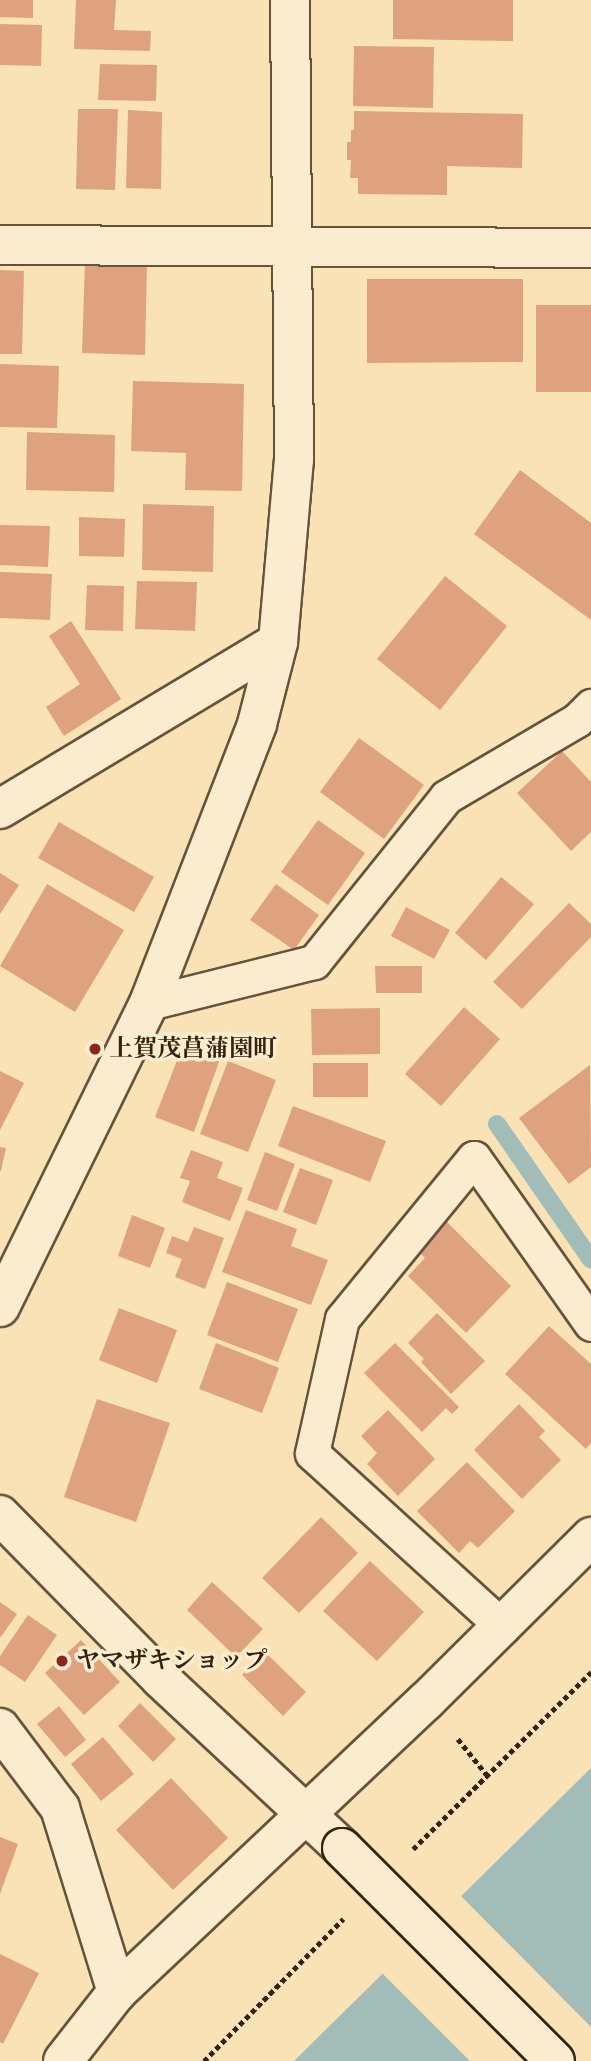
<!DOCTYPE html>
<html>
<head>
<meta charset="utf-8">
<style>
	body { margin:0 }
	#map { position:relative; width:591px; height:2061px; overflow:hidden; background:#f9e2b6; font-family:"IM FELL Double Pica","Noto Serif JP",serif }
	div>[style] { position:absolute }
	.water>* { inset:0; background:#a2bcb8 }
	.pier>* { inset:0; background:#f9e2b6 }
	.stream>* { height:18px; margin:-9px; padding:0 9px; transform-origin:9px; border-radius:9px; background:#a2bcb8 }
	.building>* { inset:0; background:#dfa27f }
	.path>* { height:4.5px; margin-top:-2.25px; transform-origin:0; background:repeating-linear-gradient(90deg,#35230f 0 5px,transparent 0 8.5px) }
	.roads { filter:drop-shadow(2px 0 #665339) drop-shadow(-2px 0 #665339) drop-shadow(0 2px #665339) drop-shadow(0 -2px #665339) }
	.lane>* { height:33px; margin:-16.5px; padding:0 16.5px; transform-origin:16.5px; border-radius:16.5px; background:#fbecd0 }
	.street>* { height:38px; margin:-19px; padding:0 19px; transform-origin:19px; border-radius:19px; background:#fbecd0 }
	.secondary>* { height:38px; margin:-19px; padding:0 19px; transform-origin:19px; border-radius:19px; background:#fbecd0 }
	.bridges { filter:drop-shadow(2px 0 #35230f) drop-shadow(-2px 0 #35230f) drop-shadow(0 2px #35230f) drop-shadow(0 -2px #35230f) }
	.secondary-bridge>* { height:38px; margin:-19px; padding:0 19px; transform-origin:19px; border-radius:19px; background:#fbecd0 }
	.dots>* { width:19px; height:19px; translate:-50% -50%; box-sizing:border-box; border:4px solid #fbecd0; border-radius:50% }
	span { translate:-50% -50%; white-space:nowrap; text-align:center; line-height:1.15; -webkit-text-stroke:7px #fbecd0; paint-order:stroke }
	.poi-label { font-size:24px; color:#35230f; font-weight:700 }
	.left { translate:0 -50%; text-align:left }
</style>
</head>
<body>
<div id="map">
	<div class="water">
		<i style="clip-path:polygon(591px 1768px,591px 2061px,294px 2061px)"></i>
	</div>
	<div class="pier">
		<i style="clip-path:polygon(459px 1894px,591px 2027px,591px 2061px,470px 2061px,380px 1971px)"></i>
	</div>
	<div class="stream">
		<i style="left:497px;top:1124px;width:165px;rotate:55.3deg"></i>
	</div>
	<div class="building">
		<i style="clip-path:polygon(0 0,33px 0,33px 18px,0 17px)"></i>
		<i style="clip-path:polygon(76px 0,116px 0,114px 30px,151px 31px,150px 51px,74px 49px)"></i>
		<i style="clip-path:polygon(393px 0,513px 0,513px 41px,393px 39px)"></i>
		<i style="clip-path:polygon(0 24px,42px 25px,41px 66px,0 65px)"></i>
		<i style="clip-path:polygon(354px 46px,434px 47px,433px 108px,353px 106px)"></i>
		<i style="clip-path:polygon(100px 64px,157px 65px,156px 101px,98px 100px)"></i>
		<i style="clip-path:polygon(78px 109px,118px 109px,115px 190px,76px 189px)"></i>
		<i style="clip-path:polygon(128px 110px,162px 112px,161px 189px,126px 188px)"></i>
		<i style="clip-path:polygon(354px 111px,523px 114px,522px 168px,447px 166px,447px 195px,358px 194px,358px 178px,350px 178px,351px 160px,347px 160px,347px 142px,351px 142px,351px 130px,354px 130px)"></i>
		<i style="clip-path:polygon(85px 260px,147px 262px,145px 355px,82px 353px)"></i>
		<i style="clip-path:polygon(0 270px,24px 271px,22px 354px,0 354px)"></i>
		<i style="clip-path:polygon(367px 279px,523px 279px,523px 362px,367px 363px)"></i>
		<i style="clip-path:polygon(536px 305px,591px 305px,591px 392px,536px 392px)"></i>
		<i style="clip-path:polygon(0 364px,59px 366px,57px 428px,0 427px)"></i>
		<i style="clip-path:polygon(133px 381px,244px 384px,242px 491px,185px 490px,186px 453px,131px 451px)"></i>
		<i style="clip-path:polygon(27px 432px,115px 435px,114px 492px,26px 490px)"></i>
		<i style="clip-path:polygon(520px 470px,591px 523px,591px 620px,474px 534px)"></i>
		<i style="clip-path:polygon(143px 504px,214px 506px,213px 572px,142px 570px)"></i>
		<i style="clip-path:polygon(79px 517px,125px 519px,124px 557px,79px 556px)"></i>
		<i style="clip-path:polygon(0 525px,50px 526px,48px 567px,0 565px)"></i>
		<i style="clip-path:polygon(0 572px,52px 574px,50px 620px,0 618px)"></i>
		<i style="clip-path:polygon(445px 576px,507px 626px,440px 710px,377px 659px)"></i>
		<i style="clip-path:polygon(137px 581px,197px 582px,195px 631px,135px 629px)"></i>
		<i style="clip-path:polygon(87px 585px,124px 586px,123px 631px,85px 630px)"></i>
		<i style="clip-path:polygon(71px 621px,121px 699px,64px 736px,46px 707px,80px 684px,49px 636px)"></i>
		<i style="clip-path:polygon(359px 738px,424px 785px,384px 839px,320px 792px)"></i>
		<i style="clip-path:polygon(562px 751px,591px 782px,591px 832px,571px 851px,517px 793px)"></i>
		<i style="clip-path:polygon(318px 820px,365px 853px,328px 905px,281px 872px)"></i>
		<i style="clip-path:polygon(59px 822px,154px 877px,134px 912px,38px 858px)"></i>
		<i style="clip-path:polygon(0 873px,19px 885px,0 914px)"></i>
		<i style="clip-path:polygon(501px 877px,534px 904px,486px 960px,455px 933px)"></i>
		<i style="clip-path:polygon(47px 884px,124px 930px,75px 1012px,0 966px)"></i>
		<i style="clip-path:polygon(276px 884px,319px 915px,294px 950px,250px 920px)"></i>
		<i style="clip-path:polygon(569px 903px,591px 924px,591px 937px,522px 1009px,493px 982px)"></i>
		<i style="clip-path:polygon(406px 907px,450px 930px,434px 959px,391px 936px)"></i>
		<i style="clip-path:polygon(375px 966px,422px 966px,422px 993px,376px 993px)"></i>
		<i style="clip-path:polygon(464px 1007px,500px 1039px,441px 1106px,405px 1074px)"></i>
		<i style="clip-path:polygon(380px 1008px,380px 1054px,312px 1055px,311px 1009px)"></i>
		<i style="clip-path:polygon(183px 1045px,220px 1059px,194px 1132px,155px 1117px)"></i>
		<i style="clip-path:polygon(228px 1061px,276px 1080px,248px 1152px,200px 1134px)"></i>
		<i style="clip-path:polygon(313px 1063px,368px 1063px,368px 1097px,313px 1097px)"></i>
		<i style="clip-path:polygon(590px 1065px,591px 1167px,569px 1184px,519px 1118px)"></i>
		<i style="clip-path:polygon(0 1071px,24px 1083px,0 1130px)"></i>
		<i style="clip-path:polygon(293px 1106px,386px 1141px,370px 1182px,278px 1146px)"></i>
		<i style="clip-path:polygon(0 1147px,6px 1148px,1px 1171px,0 1171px)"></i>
		<i style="clip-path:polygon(191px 1150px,223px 1162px,217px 1178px,243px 1188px,230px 1221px,182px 1202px,190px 1181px,180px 1178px)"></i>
		<i style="clip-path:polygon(265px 1152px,295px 1164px,277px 1211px,247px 1200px)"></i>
		<i style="clip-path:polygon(300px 1168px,333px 1180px,316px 1225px,283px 1212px)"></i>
		<i style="clip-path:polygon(246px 1210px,297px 1229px,291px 1246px,328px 1260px,311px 1305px,222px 1272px)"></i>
		<i style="clip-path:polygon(132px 1215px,165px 1228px,150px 1268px,118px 1256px)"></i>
		<i style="clip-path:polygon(447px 1222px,511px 1286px,466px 1333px,408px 1276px,425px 1258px,418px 1251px)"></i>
		<i style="clip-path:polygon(194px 1227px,224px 1238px,205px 1289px,175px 1277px,182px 1259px,166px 1253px,172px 1236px,188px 1242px)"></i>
		<i style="clip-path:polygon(227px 1282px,298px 1309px,278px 1362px,207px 1335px)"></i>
		<i style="clip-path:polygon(119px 1308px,177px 1330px,157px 1383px,99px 1360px)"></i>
		<i style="clip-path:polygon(437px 1313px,485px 1361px,451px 1394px,421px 1362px,424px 1359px,408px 1343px)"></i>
		<i style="clip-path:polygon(549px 1326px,591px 1364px,591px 1443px,586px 1449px,505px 1374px)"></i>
		<i style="clip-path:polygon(216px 1343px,279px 1368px,262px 1413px,199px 1389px)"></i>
		<i style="clip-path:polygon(395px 1343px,459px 1407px,452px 1414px,446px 1408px,422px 1432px,364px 1373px)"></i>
		<i style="clip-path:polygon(97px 1399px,170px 1423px,136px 1522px,64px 1497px)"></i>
		<i style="clip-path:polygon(519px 1404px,545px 1431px,539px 1437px,561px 1460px,522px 1499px,474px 1450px)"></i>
		<i style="clip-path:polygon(388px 1410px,435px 1459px,398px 1496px,367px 1464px,377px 1453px,361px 1436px)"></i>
		<i style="clip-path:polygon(467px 1462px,515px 1511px,478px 1548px,470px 1541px,459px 1553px,417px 1511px)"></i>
		<i style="clip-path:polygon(321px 1517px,358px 1553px,299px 1613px,262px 1578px)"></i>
		<i style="clip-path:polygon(370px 1561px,424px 1612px,377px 1661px,323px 1611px)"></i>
		<i style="clip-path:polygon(212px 1582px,263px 1629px,236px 1657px,187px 1610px)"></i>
		<i style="clip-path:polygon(0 1602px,17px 1614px,0 1638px)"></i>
		<i style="clip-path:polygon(28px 1615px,57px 1635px,25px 1682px,0 1665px,0 1656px)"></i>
		<i style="clip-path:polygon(81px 1640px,120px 1682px,84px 1715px,45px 1673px)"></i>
		<i style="clip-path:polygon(265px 1652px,306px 1692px,283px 1716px,242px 1675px)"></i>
		<i style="clip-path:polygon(140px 1703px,176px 1739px,153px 1762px,118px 1726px)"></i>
		<i style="clip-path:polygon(59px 1706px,86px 1740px,65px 1757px,37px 1724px)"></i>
		<i style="clip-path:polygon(103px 1737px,134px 1774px,101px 1801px,71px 1764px)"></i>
		<i style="clip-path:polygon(171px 1778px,228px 1838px,173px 1890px,116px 1830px)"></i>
		<i style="clip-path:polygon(0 1837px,18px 1844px,0 1894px)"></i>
		<i style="clip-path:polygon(0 1954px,39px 1973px,3px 2044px,0 2042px)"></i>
	</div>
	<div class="path">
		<i style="left:458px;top:1739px;width:46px;rotate:51.1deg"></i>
		<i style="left:413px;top:1849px;width:251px;rotate:-44.8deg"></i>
		<i style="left:204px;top:2061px;width:199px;rotate:-45.6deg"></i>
	</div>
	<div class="roads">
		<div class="lane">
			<i style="left:149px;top:1003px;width:170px;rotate:-14deg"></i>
			<i style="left:314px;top:962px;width:211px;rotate:-51.3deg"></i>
			<i style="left:446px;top:797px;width:152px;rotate:-30.4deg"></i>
			<i style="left:577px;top:720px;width:20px;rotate:-45deg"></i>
			<i style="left:503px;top:1627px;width:258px;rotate:-137.7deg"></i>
			<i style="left:312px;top:1453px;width:137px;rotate:-77.4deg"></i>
			<i style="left:342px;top:1319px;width:208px;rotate:-50.7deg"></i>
			<i style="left:474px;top:1158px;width:203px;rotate:54.8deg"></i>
		</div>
		<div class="street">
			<i style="left:0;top:245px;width:591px;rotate:0.29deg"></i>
			<i style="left:0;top:809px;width:324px;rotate:-31deg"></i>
			<i style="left:0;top:1728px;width:100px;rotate:53.1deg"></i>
			<i style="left:60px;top:1808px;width:193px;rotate:72.8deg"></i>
			<i style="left:63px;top:2061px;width:88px;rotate:-52deg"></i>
			<i style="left:117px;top:1992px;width:424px;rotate:-43.3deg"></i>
			<i style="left:426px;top:1701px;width:233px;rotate:-44.8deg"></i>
		</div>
		<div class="secondary">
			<i style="left:0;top:1307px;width:339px;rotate:-63.9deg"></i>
			<i style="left:149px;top:1003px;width:299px;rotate:-68.8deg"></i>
			<i style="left:257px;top:724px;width:85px;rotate:-75.6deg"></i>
			<i style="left:278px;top:642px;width:183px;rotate:-85deg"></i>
			<i style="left:294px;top:460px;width:460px;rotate:-90.5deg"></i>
			<i style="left:0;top:1515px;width:230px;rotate:45.5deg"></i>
			<i style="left:161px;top:1679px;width:248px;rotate:43deg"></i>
		</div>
	</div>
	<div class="bridges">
		<div class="secondary-bridge">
			<i style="left:342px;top:1848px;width:301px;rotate:45deg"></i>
		</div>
	</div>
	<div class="dots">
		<i style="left:95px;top:1049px;background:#8f2418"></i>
		<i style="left:62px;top:1661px;background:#8f2418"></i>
	</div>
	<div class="poi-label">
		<span class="left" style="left:109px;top:1049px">上賀茂菖蒲園町</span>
		<span class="left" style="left:76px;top:1661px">ヤマザキショップ</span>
	</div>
</div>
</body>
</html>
